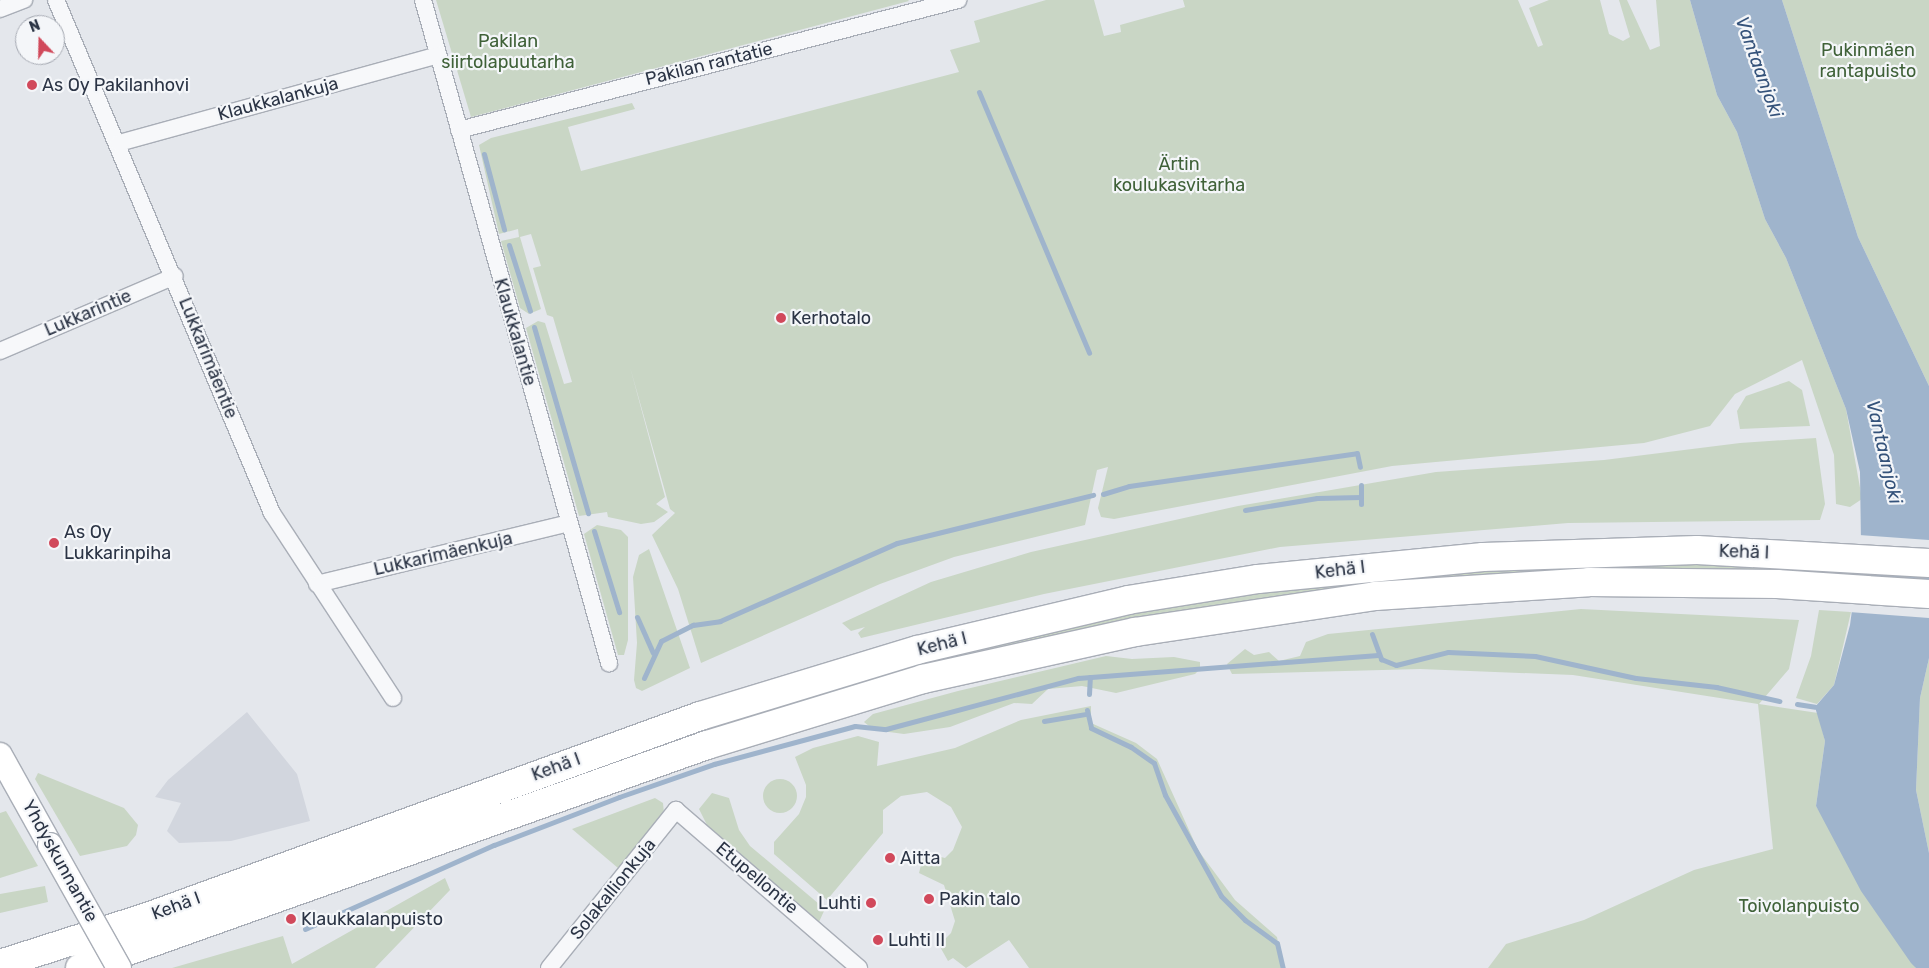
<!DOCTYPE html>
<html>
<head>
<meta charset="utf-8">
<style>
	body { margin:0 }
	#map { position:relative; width:1929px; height:968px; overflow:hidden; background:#e4e7ec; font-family:Rubik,sans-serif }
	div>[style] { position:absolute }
	.built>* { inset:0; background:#d2d6de }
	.green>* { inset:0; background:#c9d6c5 }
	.round { border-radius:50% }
	.water>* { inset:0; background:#9fb4cc }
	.pier>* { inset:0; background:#e4e7ec }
	.stream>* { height:5px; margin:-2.5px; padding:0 2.5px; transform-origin:2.5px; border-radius:2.5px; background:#9fb4cc }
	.roads { filter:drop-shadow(1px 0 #a9aeb7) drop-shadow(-1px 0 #a9aeb7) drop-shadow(0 1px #a9aeb7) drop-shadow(0 -1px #a9aeb7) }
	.minor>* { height:16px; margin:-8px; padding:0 8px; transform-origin:8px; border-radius:8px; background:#f7f8fa }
	.secondary>* { height:24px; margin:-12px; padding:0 12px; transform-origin:12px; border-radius:12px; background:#fff }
	.trunk>* { height:28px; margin:-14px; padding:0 14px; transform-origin:14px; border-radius:14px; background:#fff }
	.bridges { filter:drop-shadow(1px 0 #a9aeb7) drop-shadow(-1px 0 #a9aeb7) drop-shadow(0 1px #a9aeb7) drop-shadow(0 -1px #a9aeb7) }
	.secondary-bridge>* { height:24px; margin:-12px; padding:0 12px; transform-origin:12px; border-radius:12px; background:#fff }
	.dots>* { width:14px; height:14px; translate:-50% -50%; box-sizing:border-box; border:2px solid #f4f6f9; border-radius:50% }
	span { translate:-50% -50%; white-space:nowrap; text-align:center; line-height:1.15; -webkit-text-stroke:4.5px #f4f6f9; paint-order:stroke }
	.park-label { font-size:18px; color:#3f6138 }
	.street-label { font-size:18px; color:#2b3445 }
	.poi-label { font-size:18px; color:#2b3445 }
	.left { translate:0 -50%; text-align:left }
	.right { translate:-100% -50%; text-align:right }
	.water-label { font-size:19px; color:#34527a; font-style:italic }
	.north { position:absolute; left:15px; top:15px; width:50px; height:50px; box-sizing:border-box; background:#f4f6f9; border:1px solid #a4a8b1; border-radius:50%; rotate:339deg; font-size:14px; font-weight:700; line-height:20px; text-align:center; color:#2b3445 }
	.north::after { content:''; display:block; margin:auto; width:18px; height:22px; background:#d1495b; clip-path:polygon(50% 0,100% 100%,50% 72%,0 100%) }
</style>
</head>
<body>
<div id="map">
	<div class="built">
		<i style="clip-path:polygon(247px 712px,297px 774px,310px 821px,231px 841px,179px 843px,167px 831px,181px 803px,155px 797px,168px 780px)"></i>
	</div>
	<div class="green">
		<i style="clip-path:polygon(436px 0,908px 0,909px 1px,471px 117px)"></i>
		<i style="clip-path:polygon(1046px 0,1094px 0,1104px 36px,1121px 32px,1120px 25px,1185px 7px,1183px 0,1518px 0,1538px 47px,1543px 45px,1529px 8px,1549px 0,1600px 0,1609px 34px,1623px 41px,1630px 37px,1619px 0,1627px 0,1650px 50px,1660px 46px,1656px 0,1690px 0,1717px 95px,1737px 132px,1765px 219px,1786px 258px,1846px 409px,1862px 499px,1850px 507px,1836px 504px,1834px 455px,1802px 360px,1735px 394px,1710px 426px,1644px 443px,1392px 466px,1114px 519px,1101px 517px,1098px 508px,1108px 467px,1097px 470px,1085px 525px,954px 557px,880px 584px,701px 663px,678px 589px,652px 535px,675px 513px,670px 509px,630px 367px,665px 497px,656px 504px,668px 512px,654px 522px,641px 524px,608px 517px,607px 512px,579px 516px,526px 328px,538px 321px,545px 323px,564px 384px,572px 382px,553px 317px,547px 315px,533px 268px,541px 266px,531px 234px,520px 237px,541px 309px,529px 314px,520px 308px,501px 241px,519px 237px,518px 229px,499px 234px,479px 145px,491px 138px,632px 103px,635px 109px,568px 127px,581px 171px,959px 72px,950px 50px,980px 42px,974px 21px)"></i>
		<i style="clip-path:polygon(1782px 0,1929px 0,1929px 386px,1858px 237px)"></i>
		<i style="clip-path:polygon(1789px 381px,1802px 390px,1810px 426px,1740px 429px,1737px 411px,1746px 396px)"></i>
		<i style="clip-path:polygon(1816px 438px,1825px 504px,1820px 520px,1568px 523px,1280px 547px,1044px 594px,861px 638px,858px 633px,865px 627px,851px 631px,842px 623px,931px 582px,1031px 552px,1238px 506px,1436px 472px,1604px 460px,1740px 443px)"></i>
		<i style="clip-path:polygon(597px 525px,621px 530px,628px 537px,628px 640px,624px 655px,618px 655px,584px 534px)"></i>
		<i style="clip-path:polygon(649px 549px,690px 668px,642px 691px,636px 688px,634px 680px,637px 643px,633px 577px,639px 555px)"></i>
		<i style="clip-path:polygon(1594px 562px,1779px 564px,1778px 572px,1594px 570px,1376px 584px,1261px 598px,1132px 620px,721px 729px,719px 722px,848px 681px,1131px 611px,1375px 576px)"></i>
		<i style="clip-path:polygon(1581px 609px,1799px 620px,1789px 669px,1759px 704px,1818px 713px,1825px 741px,1816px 806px,1916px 968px,1488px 968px,1506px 944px,1584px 920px,1694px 870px,1773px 849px,1758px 704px,1573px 675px,1420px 669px,1232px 674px,1227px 664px,1245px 649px,1254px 655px,1269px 652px,1279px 661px,1300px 656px,1306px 642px,1328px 634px)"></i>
		<i style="clip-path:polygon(1819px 610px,1851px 612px,1834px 685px,1817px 704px,1796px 698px,1811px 656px)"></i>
		<i style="clip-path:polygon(1106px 656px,1132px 659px,1174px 657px,1200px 662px,1200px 669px,1195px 674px,1116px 693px,1082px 686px,1048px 689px,1032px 704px,1014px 703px,950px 727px,904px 734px,874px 730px,864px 722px,873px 714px,958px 691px)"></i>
		<i style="clip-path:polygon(1929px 658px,1929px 853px,1916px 790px,1920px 698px)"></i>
		<i style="clip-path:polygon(1091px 706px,1091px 723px,1136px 743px,1157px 759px,1198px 850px,1235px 900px,1277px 937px,1283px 968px,1029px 968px,1009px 940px,966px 968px,953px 958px,948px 961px,939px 945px,951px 933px,955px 921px,944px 885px,919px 873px,924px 853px,945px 858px,953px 850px,962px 827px,951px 807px,927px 792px,901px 796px,883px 810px,883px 833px,827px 900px,774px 854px,774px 842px,799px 814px,806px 797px,806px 785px,795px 757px,813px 748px,858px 736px,879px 742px,877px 766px,955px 748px,1021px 720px)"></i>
		<i style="clip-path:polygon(38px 773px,124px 808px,138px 825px,136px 835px,127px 846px,80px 856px,35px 779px)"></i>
		<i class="round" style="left:763px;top:779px;width:34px;height:34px"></i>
		<i style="clip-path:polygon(712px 793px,729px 798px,739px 830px,750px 846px,819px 904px,824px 911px,819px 922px,709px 829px,699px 809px)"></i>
		<i style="clip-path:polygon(655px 798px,663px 803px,664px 813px,618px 868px,572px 829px)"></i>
		<i style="clip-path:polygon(6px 811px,38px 866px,0 878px,0 813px)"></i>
		<i style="clip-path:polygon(445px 878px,450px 890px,375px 968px,172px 968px,283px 936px,292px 964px)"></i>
		<i style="clip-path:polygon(45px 886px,48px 902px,0 913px,0 894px)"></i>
	</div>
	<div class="water">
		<i style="clip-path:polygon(1690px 0,1782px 0,1858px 237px,1929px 386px,1929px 658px,1920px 698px,1916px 790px,1929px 853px,1929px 968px,1916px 968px,1911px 963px,1861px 891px,1816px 806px,1825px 741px,1815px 707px,1834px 685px,1850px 625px,1861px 544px,1860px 472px,1846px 409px,1786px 258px,1765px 219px,1737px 132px,1717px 95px)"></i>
	</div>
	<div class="pier">
		<i style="clip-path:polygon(1859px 535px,1929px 540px,1929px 575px,1855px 570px)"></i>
		<i style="clip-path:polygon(1854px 577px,1929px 582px,1929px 618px,1849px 612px)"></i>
	</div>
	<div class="stream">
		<i style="left:979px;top:92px;width:283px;rotate:67.1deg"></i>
		<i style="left:484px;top:154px;width:78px;rotate:75.1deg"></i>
		<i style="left:509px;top:245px;width:69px;rotate:72.3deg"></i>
		<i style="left:534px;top:327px;width:194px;rotate:73.8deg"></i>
		<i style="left:1103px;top:494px;width:27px;rotate:-17deg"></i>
		<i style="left:1129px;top:486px;width:230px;rotate:-8.2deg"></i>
		<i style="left:1357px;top:453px;width:14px;rotate:78deg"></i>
		<i style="left:1361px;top:504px;width:19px;rotate:-90deg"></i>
		<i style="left:1245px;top:510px;width:73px;rotate:-9.5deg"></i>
		<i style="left:1317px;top:498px;width:44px;rotate:-1.3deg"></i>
		<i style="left:594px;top:531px;width:85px;rotate:72.8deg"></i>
		<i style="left:637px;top:617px;width:39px;rotate:66deg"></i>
		<i style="left:1372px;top:634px;width:27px;rotate:70deg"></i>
		<i style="left:1381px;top:659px;width:16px;rotate:22deg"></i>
		<i style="left:1396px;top:665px;width:54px;rotate:-14deg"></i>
		<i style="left:1448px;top:652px;width:87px;rotate:2.6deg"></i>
		<i style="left:1535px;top:656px;width:103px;rotate:12.3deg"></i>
		<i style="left:1636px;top:678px;width:81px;rotate:6.4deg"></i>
		<i style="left:1716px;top:687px;width:65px;rotate:12.5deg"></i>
		<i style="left:644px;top:678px;width:41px;rotate:-65.3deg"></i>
		<i style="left:661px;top:641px;width:36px;rotate:-27deg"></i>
		<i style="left:693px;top:625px;width:27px;rotate:-8deg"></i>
		<i style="left:720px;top:621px;width:193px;rotate:-23.8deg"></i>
		<i style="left:897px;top:543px;width:202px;rotate:-13.8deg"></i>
		<i style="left:1089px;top:694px;width:17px;rotate:-87deg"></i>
		<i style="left:1797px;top:704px;width:18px;rotate:9deg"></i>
		<i style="left:1087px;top:710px;width:18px;rotate:77deg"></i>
		<i style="left:1091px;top:728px;width:44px;rotate:25.4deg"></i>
		<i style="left:1131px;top:747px;width:28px;rotate:35deg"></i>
		<i style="left:1154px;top:763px;width:34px;rotate:71deg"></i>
		<i style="left:1165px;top:795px;width:115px;rotate:61deg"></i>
		<i style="left:1221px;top:896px;width:34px;rotate:45deg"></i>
		<i style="left:1245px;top:920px;width:39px;rotate:36deg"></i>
		<i style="left:1277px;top:943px;width:26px;rotate:77deg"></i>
		<i style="left:1044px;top:721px;width:43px;rotate:-9.5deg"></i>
		<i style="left:305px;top:929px;width:207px;rotate:-24deg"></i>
		<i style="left:494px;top:845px;width:134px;rotate:-21deg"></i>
		<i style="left:619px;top:797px;width:101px;rotate:-19.2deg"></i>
		<i style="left:714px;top:764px;width:146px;rotate:-15.1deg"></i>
		<i style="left:855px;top:726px;width:31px;rotate:6deg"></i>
		<i style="left:886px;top:729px;width:199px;rotate:-14.9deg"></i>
		<i style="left:1078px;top:678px;width:301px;rotate:-4.4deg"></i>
	</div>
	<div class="roads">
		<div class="minor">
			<i style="left:56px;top:0;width:557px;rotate:67.17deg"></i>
			<i style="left:272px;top:513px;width:221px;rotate:56.8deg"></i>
			<i style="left:423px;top:0;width:689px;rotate:74.33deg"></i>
			<i style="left:0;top:9px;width:26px;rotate:-21deg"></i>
			<i style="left:459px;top:130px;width:516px;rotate:-14.6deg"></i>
			<i style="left:119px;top:143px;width:331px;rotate:-15.4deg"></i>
			<i style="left:0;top:351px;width:190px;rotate:-23.2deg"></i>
			<i style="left:317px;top:584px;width:259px;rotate:-13.6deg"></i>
			<i style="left:549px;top:968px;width:203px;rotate:-51.2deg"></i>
			<i style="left:676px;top:810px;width:242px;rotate:40.8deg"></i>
		</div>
		<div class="secondary">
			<i style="left:0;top:755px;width:103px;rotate:60.9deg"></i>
		</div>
		<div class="trunk">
			<i style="left:0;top:964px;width:157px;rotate:-17.7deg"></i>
			<i style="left:150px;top:916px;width:585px;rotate:-19.98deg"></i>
			<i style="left:700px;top:716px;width:227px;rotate:-16.9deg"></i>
			<i style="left:917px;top:650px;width:217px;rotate:-13.3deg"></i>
			<i style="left:1128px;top:600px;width:132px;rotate:-9.2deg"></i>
			<i style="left:1258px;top:579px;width:226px;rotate:-5.6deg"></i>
			<i style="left:1483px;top:557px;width:214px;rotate:-1.9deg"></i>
			<i style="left:1697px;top:550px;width:232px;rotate:3.2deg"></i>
			<i style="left:80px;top:968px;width:665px;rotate:-19.58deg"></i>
			<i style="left:707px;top:745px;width:226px;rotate:-17deg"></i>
			<i style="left:923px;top:679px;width:217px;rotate:-12.5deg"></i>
			<i style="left:1135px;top:632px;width:243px;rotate:-8.5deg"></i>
			<i style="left:1375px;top:596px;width:214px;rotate:-3.7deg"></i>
			<i style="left:1589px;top:582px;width:188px;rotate:0.6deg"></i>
			<i style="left:1777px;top:584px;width:152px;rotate:3.8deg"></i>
		</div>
	</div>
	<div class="bridges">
		<div class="secondary-bridge">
			<i style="left:50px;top:845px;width:141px;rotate:60.7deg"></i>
		</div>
	</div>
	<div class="dots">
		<i style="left:32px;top:85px;background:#d1495b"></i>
		<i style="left:781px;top:318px;background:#d1495b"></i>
		<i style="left:54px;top:543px;background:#d1495b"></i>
		<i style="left:890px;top:858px;background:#d1495b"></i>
		<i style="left:929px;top:899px;background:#d1495b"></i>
		<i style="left:871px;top:903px;background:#d1495b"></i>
		<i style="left:291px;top:919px;background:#d1495b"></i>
		<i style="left:878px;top:940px;background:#d1495b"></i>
	</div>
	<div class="park-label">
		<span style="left:508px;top:52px">Pakilan<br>siirtolapuutarha</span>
		<span style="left:1868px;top:61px">Pukinmäen<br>rantapuisto</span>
		<span style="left:1179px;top:175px">Ärtin<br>koulukasvitarha</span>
		<span style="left:1799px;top:906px">Toivolanpuisto</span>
	</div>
	<div class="street-label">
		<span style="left:709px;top:64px;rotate:-14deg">Pakilan rantatie</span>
		<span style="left:278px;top:99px;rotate:-15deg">Klaukkalankuja</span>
		<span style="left:88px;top:313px;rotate:-23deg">Lukkarintie</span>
		<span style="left:515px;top:332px;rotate:74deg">Klaukkalantie</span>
		<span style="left:208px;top:358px;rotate:68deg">Lukkarimäentie</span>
		<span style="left:1744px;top:552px;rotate:2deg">Kehä I</span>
		<span style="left:443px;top:554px;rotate:-13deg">Lukkarimäenkuja</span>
		<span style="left:1340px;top:570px;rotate:-7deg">Kehä I</span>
		<span style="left:942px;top:644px;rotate:-14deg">Kehä I</span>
		<span style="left:556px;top:767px;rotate:-20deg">Kehä I</span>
		<span style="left:60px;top:861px;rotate:61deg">Yhdyskunnantie</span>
		<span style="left:757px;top:878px;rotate:40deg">Etupellontie</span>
		<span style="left:613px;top:889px;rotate:-51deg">Solakallionkuja</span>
		<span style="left:176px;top:906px;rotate:-20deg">Kehä I</span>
	</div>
	<div class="poi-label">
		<span class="left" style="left:42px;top:85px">As Oy Pakilanhovi</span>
		<span class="left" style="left:791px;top:318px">Kerhotalo</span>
		<span class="left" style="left:64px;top:543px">As Oy<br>Lukkarinpiha</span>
		<span class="left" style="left:900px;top:858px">Aitta</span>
		<span class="left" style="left:939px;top:899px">Pakin talo</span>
		<span class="right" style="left:861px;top:903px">Luhti</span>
		<span class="left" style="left:301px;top:919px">Klaukkalanpuisto</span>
		<span class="left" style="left:888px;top:940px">Luhti II</span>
	</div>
	<div class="water-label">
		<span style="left:1759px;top:67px;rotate:70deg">Vantaanjoki</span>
		<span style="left:1884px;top:452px;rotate:77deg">Vantaanjoki</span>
	</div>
	<div class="north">N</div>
</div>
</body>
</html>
